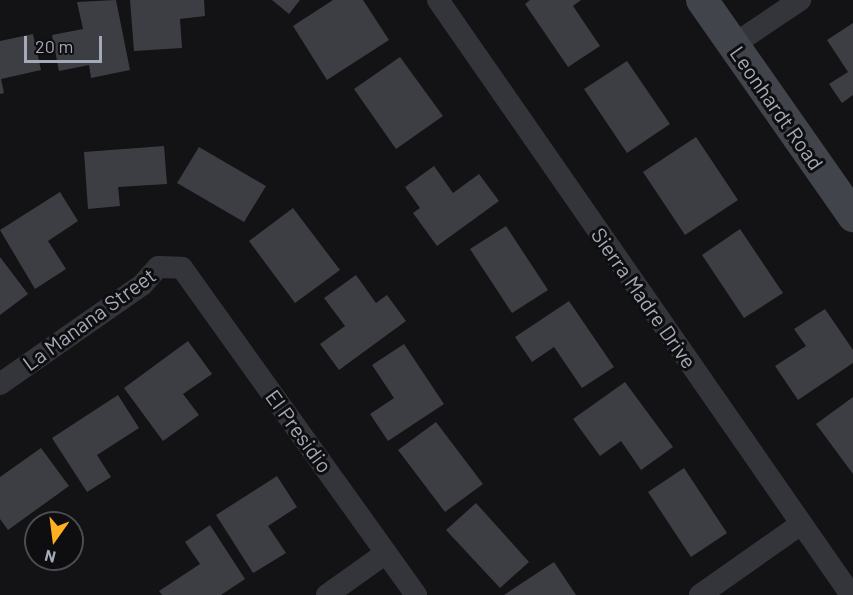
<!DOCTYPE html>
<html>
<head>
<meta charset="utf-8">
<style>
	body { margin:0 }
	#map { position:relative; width:853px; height:595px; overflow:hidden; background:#131315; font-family:Barlow,sans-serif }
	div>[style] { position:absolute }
	.building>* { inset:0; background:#3d3e43 }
	.street>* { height:22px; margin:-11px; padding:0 11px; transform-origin:11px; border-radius:11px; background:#34353b }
	.secondary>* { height:32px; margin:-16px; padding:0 16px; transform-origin:16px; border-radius:16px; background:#42444b }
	span { translate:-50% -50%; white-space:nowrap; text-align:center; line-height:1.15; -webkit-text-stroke:6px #0e0e10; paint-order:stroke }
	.street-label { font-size:21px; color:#a4aab7 }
	.north { position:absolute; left:24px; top:511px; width:60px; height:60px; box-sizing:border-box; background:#0e0e10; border:2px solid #4a4c53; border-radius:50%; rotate:194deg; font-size:16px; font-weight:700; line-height:24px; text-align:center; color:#a4aab7 }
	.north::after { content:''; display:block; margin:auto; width:21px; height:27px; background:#ffb022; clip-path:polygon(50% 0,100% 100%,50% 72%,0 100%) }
	.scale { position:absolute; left:24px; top:36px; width:78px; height:27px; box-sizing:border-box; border:3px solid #a4aab7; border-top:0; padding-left:8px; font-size:18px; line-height:21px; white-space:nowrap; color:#a4aab7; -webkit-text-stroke:4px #0e0e10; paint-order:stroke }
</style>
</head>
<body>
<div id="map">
	<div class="building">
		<i style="clip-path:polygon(116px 0,130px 70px,91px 78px,89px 65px,59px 71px,52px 35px,83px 29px,77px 2px)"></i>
		<i style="clip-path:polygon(130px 0,204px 0,205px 16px,180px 19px,182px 48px,134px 51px)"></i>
		<i style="clip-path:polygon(272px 0,300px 0,289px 14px)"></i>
		<i style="clip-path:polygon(333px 0,363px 0,389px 40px,327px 80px,293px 26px)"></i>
		<i style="clip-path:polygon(530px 0,581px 0,573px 6px,600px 46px,568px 67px,525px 4px)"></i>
		<i style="clip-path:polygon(853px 23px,853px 95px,842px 103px,829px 84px,848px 72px,827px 40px)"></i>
		<i style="clip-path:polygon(33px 34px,41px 70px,1px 79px,4px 93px,0 94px,0 41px)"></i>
		<i style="clip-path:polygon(400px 57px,443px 116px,396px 149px,354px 89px)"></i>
		<i style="clip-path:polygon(627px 61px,670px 124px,627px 153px,584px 89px)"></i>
		<i style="clip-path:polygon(696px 137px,738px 200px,685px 235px,643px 172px)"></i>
		<i style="clip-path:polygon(164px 146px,167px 184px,118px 187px,120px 206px,88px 209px,84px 152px)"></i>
		<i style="clip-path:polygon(199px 147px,266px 186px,244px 222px,177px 183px)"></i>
		<i style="clip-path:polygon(434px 166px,453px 193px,479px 174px,499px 201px,437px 246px,413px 213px,420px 208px,405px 187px)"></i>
		<i style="clip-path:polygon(60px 192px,78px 221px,48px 241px,66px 269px,35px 289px,0 230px)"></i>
		<i style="clip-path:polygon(293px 208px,340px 270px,295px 303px,249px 241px)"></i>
		<i style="clip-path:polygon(506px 226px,548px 290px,512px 313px,470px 249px)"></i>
		<i style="clip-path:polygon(740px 229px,783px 293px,744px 318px,702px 255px)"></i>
		<i style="clip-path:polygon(0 257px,28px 294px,0 315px)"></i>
		<i style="clip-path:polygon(356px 275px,376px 303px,387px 295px,406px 321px,339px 370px,320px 344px,345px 326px,324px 298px)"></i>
		<i style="clip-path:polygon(569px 301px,614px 367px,582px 388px,554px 347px,532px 362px,515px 337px)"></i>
		<i style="clip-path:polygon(825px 309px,853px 350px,853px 363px,798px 400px,775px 366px,806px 346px,794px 329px)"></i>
		<i style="clip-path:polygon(188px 341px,212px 374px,183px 394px,199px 415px,163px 441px,124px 388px)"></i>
		<i style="clip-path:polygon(404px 344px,444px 404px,388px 441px,370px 414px,394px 398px,372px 365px)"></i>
		<i style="clip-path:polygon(625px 382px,673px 447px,641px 470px,621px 441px,600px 456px,573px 419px)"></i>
		<i style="clip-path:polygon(118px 395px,139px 428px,97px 455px,111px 477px,87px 492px,52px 438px)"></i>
		<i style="clip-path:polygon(853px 397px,853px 474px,816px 424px)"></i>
		<i style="clip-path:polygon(436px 422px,483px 484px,445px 512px,398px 450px)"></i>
		<i style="clip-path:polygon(41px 448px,69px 486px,8px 530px,0 519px,0 477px)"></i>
		<i style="clip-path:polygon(684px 468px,727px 533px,691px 557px,648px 492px)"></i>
		<i style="clip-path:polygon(277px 476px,297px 507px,268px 526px,286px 553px,253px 573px,216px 515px)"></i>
		<i style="clip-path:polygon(476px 503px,529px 562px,500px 588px,446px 530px)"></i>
		<i style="clip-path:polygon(210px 525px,245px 579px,221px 595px,162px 595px,159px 591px,200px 564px,185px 542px)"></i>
		<i style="clip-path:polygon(554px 562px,576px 595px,504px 595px)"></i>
	</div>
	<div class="street">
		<i style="left:438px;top:0;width:724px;rotate:55.23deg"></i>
		<i style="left:733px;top:45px;width:81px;rotate:-33.9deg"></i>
		<i style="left:0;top:384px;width:173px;rotate:-34.9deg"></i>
		<i style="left:142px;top:285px;width:24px;rotate:-48deg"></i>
		<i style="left:158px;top:267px;width:24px;rotate:2deg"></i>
		<i style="left:182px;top:268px;width:402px;rotate:54.4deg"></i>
		<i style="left:327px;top:595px;width:72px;rotate:-35.4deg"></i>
		<i style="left:700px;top:595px;width:123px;rotate:-35.1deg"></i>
	</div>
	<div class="secondary">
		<i style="left:702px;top:0;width:264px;rotate:55deg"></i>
	</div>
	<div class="street-label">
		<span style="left:777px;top:108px;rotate:55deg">Leonhardt Road</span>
		<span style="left:644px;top:298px;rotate:55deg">Sierra Madre Drive</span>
		<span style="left:89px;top:319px;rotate:-36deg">La Manana Street</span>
		<span style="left:299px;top:431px;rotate:54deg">El Presidio</span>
	</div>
	<div class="north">N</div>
	<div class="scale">20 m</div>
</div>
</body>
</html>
